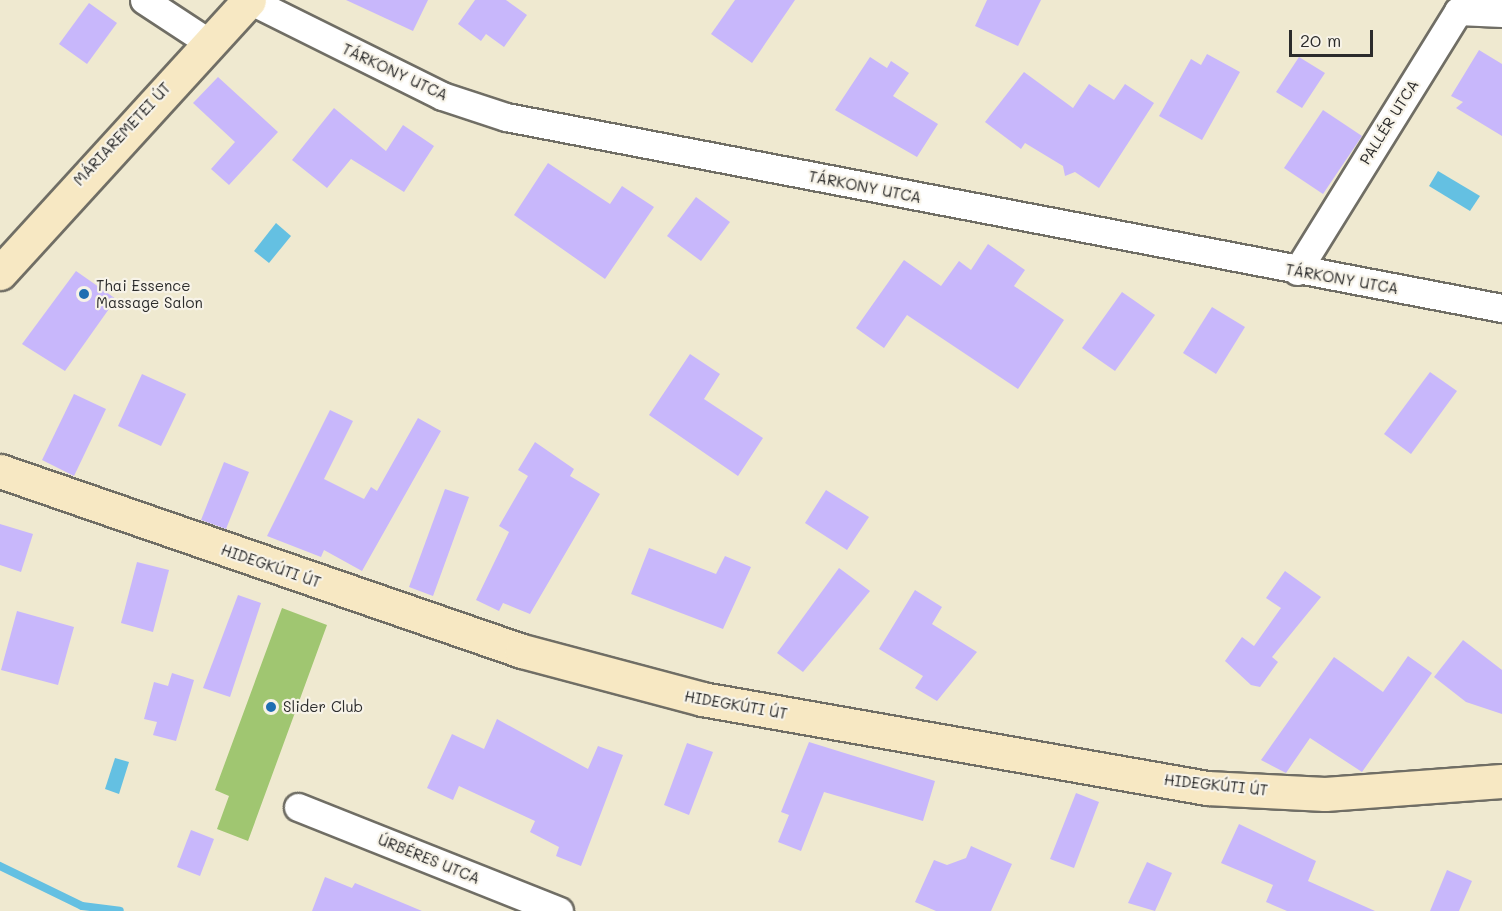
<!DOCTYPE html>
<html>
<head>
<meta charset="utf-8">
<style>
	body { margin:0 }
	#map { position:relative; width:1502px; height:911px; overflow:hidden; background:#efe9d0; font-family:Mali,sans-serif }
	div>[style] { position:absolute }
	.green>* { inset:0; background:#a0c671 }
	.water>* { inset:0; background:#64c0e2 }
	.stream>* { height:8px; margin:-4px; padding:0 4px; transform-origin:4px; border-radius:4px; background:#64c0e2 }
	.building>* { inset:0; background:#c8b7fb }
	.roads { filter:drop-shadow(2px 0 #706e65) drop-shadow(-2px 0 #706e65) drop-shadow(0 2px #706e65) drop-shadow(0 -2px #706e65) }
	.street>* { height:27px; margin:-13.5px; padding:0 13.5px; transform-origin:13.5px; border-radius:13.5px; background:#fff }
	.secondary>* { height:33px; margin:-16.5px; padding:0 16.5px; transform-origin:16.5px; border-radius:16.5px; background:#f7e8c3 }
	.dots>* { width:16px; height:16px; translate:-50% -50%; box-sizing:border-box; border:3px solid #f7f3e8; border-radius:50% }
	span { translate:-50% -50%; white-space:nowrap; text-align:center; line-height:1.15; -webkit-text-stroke:4.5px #f7f3e8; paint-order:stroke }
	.street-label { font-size:15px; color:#2b2b2b }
	.poi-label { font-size:15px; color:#2b2b2b }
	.left { translate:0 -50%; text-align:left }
	.scale { position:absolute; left:1289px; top:30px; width:84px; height:27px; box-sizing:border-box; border:3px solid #2b2b2b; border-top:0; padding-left:8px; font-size:18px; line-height:21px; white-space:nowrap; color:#2b2b2b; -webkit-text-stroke:4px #f7f3e8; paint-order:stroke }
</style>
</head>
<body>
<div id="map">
	<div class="green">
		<i style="clip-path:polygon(282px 608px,327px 625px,248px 841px,217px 829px,229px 796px,215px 790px)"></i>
	</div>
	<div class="water">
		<i style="clip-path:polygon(1438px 171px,1480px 196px,1470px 211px,1429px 186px)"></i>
		<i style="clip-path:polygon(276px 223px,291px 236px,269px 263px,254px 251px)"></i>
		<i style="clip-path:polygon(115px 758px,129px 762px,119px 794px,105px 789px)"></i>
	</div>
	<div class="stream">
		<i style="left:0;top:866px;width:91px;rotate:26deg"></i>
		<i style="left:82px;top:906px;width:38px;rotate:7deg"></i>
	</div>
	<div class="building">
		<i style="clip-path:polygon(346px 0,428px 0,413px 31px)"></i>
		<i style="clip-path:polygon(475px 0,506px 0,527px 15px,504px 47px,486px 34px,481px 41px,458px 24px)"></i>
		<i style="clip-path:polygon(735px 0,795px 0,752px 63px,711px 34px)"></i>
		<i style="clip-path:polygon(987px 0,1041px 0,1018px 46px,975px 26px)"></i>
		<i style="clip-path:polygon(89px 3px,117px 23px,87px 64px,59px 44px)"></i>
		<i style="clip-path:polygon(1479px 50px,1502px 64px,1502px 136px,1456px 108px,1463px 102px,1451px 96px)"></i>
		<i style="clip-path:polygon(1207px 54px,1240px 72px,1202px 140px,1159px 116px,1191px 59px,1201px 65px)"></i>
		<i style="clip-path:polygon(870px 57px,887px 68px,891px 61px,909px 73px,893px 96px,938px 124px,917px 157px,835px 110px)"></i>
		<i style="clip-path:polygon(1299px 57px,1325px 73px,1302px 108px,1276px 92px)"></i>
		<i style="clip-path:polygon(1024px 72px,1073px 108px,1089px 84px,1114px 100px,1125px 84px,1154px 103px,1099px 188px,1075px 172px,1065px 176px,1063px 166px,1025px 143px,1021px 149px,985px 122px)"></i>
		<i style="clip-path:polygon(218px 77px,278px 132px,229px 185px,211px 169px,235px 142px,193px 103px)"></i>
		<i style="clip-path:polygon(334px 108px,386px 151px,403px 125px,434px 146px,404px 192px,351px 159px,327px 188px,292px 160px)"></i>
		<i style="clip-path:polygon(1323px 110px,1362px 136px,1323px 194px,1284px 168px)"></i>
		<i style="clip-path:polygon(548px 163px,610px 204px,622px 186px,654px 207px,605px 279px,514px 215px)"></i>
		<i style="clip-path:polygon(696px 197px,730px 222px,701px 261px,667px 236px)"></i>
		<i style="clip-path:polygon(988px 244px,1025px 270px,1014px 286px,1064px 320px,1018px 389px,907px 315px,884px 348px,856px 328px,904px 260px,941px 286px,959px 261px,971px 270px)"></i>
		<i style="clip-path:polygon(76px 271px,116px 299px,65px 371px,22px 344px)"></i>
		<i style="clip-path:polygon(1122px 292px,1155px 315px,1115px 371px,1082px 348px)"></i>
		<i style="clip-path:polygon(1212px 307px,1245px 327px,1216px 374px,1183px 353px)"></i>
		<i style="clip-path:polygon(690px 354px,720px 374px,704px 399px,763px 438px,738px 476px,649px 415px)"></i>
		<i style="clip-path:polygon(1430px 372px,1457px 391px,1411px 454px,1384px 434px)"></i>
		<i style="clip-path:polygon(142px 374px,186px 394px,161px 446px,118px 426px)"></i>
		<i style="clip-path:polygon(74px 394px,106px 409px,74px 476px,42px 460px)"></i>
		<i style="clip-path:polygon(330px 410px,353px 421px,324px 479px,364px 499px,371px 487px,377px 491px,418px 418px,441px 431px,362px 571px,324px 550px,321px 557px,267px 536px)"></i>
		<i style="clip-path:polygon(535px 442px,574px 469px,570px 476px,600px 494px,530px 614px,503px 603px,499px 611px,476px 600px,509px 532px,499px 526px,528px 476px,518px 470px)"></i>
		<i style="clip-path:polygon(224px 462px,249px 472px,226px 529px,201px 520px)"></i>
		<i style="clip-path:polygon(445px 489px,469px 497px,433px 596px,409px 587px)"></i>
		<i style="clip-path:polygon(826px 490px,869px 517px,847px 550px,805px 523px)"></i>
		<i style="clip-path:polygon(0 524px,33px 534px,21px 572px,0 565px)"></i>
		<i style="clip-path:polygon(649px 548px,716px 574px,725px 556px,751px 567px,723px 629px,631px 594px)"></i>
		<i style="clip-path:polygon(137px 562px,169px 570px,153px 632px,121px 623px)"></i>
		<i style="clip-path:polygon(839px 568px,870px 591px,803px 672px,777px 653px)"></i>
		<i style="clip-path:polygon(1285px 571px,1321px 597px,1272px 657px,1278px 662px,1260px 687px,1251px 685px,1225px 661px,1242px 637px,1254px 646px,1281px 608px,1266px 598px)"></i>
		<i style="clip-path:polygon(915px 590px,942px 607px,932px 624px,977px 652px,937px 701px,915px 688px,923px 676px,879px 649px)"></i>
		<i style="clip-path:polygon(238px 595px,261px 603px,230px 697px,203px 688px)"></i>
		<i style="clip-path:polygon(17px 611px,74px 627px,58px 685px,1px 670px)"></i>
		<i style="clip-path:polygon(1463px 640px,1502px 670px,1502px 714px,1466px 702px,1434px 677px)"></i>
		<i style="clip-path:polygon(1408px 656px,1432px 673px,1362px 772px,1310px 738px,1286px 773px,1261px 760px,1334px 657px,1383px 692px)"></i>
		<i style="clip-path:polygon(172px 673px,194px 680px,176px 741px,153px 735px,157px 722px,144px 719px,154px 682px,168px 686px)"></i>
		<i style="clip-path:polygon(497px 719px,588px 769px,598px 746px,623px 755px,581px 866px,556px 856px,559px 847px,530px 832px,535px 821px,459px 786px,453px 800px,427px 788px,452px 734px,484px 749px)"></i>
		<i style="clip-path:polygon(809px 742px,935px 781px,923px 821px,824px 792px,801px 851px,778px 842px,789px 815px,781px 812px)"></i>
		<i style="clip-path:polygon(687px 743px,713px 752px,689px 815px,664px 805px)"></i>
		<i style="clip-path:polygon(1076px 793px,1099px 802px,1074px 868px,1050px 859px)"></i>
		<i style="clip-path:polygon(1239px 824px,1316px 861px,1308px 881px,1375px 911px,1287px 911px,1266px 902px,1273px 885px,1221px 863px)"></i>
		<i style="clip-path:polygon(191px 830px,214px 839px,200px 876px,177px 867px)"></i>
		<i style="clip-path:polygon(971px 846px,1012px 864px,991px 911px,936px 911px,915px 902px,934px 860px,947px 865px,966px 858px)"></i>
		<i style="clip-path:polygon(1147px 862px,1172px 873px,1155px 911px,1128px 903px)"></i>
		<i style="clip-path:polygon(1447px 870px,1472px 881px,1459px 911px,1430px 911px)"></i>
		<i style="clip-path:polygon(325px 877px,352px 888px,355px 883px,422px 911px,312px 911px)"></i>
	</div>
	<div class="roads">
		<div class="street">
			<i style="left:144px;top:0;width:77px;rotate:33.3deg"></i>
			<i style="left:249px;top:0;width:216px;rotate:26.4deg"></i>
			<i style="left:442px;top:96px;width:67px;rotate:18.2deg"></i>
			<i style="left:506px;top:117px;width:1014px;rotate:10.86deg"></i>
			<i style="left:1297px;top:271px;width:306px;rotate:-58.2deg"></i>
			<i style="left:1458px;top:11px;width:44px;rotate:2.6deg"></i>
			<i style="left:298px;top:807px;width:281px;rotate:21.7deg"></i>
		</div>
		<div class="secondary">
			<i style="left:0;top:273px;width:369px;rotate:-47.6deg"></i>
			<i style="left:0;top:471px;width:552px;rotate:19.03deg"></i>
			<i style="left:522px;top:651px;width:186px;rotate:14.9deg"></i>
			<i style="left:702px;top:699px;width:513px;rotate:10deg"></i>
			<i style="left:1207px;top:788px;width:118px;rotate:2.9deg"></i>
			<i style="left:1325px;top:794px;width:177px;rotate:-4.2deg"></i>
		</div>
	</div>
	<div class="dots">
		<i style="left:84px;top:294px;background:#1f6fb2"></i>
		<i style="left:271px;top:707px;background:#1f6fb2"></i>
	</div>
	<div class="street-label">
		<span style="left:395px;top:72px;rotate:25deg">TÁRKONY UTCA</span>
		<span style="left:1389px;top:122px;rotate:-58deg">PALLÉR UTCA</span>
		<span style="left:122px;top:134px;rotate:-47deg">MÁRIAREMETEI ÚT</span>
		<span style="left:865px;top:187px;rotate:11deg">TÁRKONY UTCA</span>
		<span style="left:1342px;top:279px;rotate:10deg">TÁRKONY UTCA</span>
		<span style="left:271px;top:566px;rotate:19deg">HIDEGKÚTI ÚT</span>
		<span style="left:736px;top:705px;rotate:10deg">HIDEGKÚTI ÚT</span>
		<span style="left:1216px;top:785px;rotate:6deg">HIDEGKÚTI ÚT</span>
		<span style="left:429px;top:859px;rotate:22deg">ÚRBÉRES UTCA</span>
	</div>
	<div class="poi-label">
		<span class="left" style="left:96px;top:294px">Thai Essence<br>Massage Salon</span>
		<span class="left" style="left:283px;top:707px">Slider Club</span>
	</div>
	<div class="scale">20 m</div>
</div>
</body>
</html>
